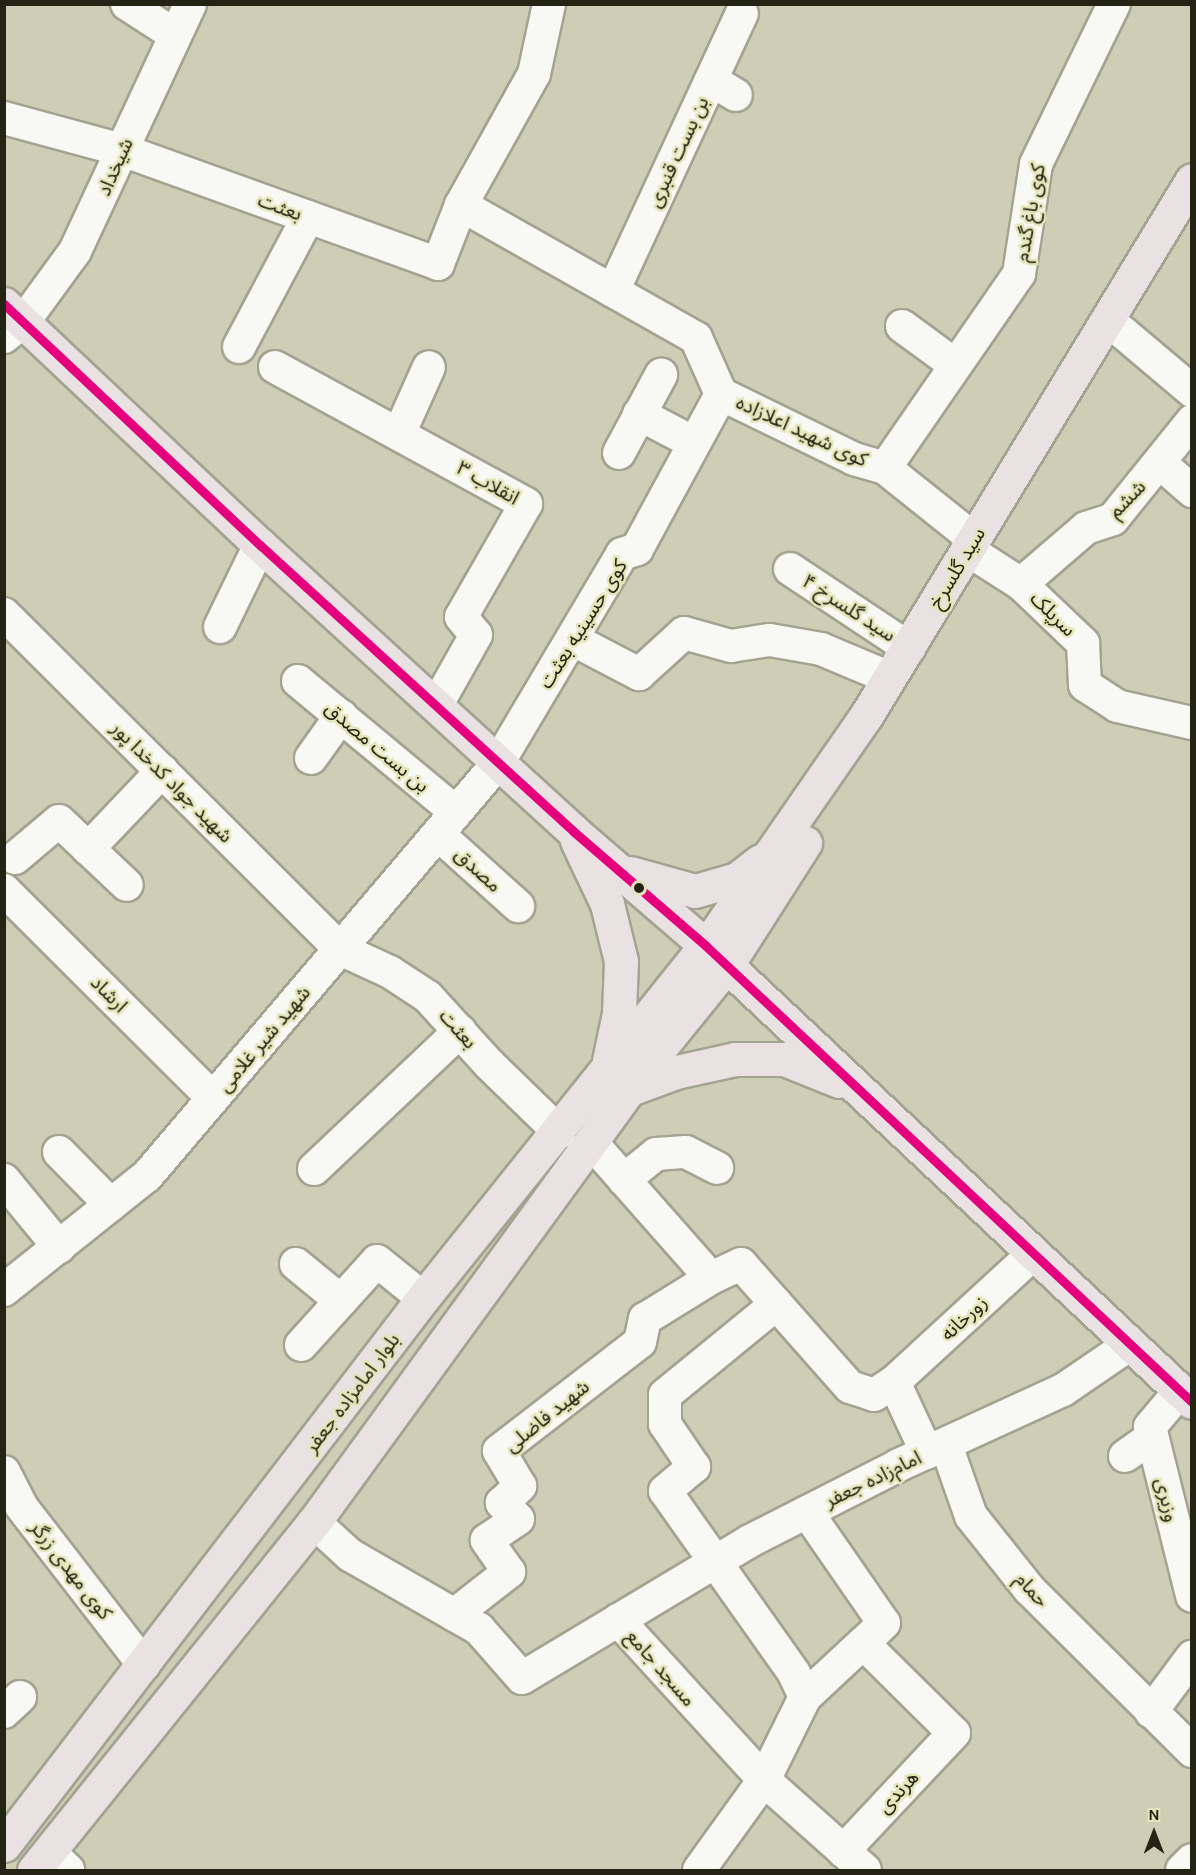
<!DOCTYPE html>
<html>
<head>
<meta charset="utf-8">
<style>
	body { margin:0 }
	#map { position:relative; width:1196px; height:1875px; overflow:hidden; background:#ceceb7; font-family:Karla,"Noto Sans Arabic",sans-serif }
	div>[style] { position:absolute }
	.roads { filter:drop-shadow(2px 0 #a2a390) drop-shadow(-2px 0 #a2a390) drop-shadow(0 2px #a2a390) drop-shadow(0 -2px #a2a390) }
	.minor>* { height:32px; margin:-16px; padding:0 16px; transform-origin:16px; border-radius:16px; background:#f8f8f4 }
	.major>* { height:33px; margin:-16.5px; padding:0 16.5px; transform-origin:16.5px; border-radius:16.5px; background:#e9e1e2 }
	.bus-1>* { height:9px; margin:-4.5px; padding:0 4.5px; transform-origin:4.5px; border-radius:4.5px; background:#e5007d }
	.dots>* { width:16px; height:16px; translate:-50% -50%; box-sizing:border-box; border:3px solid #e4e6ba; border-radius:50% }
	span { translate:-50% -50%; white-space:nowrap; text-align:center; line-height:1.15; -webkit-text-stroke:5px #e4e6ba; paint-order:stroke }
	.street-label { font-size:20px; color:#242414 }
	.frame { position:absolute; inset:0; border:6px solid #242414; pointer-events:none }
	.north { position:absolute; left:1124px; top:1803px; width:60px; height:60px; -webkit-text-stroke:4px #e4e6ba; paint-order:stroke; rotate:0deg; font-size:16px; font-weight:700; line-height:24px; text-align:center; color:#242414 }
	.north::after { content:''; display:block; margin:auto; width:21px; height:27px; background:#242414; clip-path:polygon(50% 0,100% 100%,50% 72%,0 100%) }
</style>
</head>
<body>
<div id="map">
	<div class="roads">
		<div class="minor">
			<i style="left:127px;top:4px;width:57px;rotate:32.9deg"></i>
			<i style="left:711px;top:80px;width:29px;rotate:31deg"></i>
			<i style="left:4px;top:118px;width:122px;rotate:15.2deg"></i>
			<i style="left:122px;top:150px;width:336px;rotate:19.8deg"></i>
			<i style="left:438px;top:264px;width:63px;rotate:-68.7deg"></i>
			<i style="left:461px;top:205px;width:150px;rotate:-60.9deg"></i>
			<i style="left:534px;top:74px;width:72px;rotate:-77.9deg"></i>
			<i style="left:461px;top:205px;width:270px;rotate:29.5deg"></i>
			<i style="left:696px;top:338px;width:61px;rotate:65.9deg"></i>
			<i style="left:721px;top:394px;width:148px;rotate:26deg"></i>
			<i style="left:854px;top:459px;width:32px;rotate:16deg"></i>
			<i style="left:885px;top:468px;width:114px;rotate:38.6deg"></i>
			<i style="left:613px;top:291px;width:306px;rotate:-65.1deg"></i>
			<i style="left:902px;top:326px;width:64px;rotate:36.2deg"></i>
			<i style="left:1121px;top:331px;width:93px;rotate:40.2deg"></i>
			<i style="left:4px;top:337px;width:26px;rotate:-39deg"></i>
			<i style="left:24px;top:321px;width:87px;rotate:-53.9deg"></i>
			<i style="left:75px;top:251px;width:272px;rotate:-65deg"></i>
			<i style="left:239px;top:347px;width:147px;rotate:-62deg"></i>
			<i style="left:275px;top:367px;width:286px;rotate:28.6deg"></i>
			<i style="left:526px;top:504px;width:130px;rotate:119.9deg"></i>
			<i style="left:461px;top:617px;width:23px;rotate:50deg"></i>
			<i style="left:476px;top:635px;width:81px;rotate:119.4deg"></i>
			<i style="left:639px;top:414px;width:62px;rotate:27.8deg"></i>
			<i style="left:399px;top:434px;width:73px;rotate:-65.9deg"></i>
			<i style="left:619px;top:453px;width:89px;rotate:-61.7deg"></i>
			<i style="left:1160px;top:463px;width:43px;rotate:41.2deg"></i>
			<i style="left:885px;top:468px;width:236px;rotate:-55.4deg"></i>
			<i style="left:1019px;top:274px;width:111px;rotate:-81.2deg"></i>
			<i style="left:1036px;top:164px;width:178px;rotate:-64deg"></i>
			<i style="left:982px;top:559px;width:46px;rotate:32.7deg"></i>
			<i style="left:1021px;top:584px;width:86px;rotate:43.6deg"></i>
			<i style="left:1083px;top:643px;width:42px;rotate:87.3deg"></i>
			<i style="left:1085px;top:685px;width:38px;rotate:33deg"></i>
			<i style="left:1117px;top:706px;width:77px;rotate:12.8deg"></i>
			<i style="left:790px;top:569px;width:143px;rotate:33.6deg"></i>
			<i style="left:1021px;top:584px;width:86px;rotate:-40.7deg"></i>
			<i style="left:1086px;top:528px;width:28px;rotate:-18deg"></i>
			<i style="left:1113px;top:519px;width:126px;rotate:-51.1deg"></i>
			<i style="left:4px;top:614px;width:474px;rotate:44.9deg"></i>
			<i style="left:340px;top:949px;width:55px;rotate:24.7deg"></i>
			<i style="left:390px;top:972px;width:45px;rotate:33.3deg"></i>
			<i style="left:428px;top:997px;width:91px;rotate:47.7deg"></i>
			<i style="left:489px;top:1064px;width:98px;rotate:44.2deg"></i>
			<i style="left:220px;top:627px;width:91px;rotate:-64deg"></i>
			<i style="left:572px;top:639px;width:76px;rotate:27.6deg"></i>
			<i style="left:639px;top:674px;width:61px;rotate:-42.3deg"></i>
			<i style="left:684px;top:633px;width:49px;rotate:15.5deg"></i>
			<i style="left:731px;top:646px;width:39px;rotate:-9deg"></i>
			<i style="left:770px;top:640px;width:52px;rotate:10deg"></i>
			<i style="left:821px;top:649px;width:75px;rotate:22.8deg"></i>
			<i style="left:298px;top:681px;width:205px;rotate:39.7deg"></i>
			<i style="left:311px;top:758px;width:52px;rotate:-54.5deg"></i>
			<i style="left:438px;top:834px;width:108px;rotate:42deg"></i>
			<i style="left:88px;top:849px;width:108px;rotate:-46.5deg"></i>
			<i style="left:15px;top:858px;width:57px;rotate:-40.1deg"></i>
			<i style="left:59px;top:821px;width:93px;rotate:43.3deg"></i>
			<i style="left:4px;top:890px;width:295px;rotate:44.9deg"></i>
			<i style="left:591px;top:1142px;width:181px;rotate:48.6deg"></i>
			<i style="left:711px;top:1278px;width:33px;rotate:-25deg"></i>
			<i style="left:741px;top:1264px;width:164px;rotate:48.5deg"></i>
			<i style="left:850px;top:1387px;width:25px;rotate:18deg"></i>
			<i style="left:874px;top:1395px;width:24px;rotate:-33deg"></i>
			<i style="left:894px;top:1382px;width:189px;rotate:-42.6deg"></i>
			<i style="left:59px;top:1152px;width:74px;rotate:45.5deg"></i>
			<i style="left:314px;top:1169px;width:201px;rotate:-43.4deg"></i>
			<i style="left:4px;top:1180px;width:87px;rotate:50.6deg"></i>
			<i style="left:624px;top:1180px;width:41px;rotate:-39.1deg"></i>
			<i style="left:656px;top:1154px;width:30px;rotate:-4deg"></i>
			<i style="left:686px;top:1152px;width:35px;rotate:27deg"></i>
			<i style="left:296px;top:1264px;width:58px;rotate:39.4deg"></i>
			<i style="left:4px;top:1290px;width:183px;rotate:-38.6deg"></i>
			<i style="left:147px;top:1176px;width:542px;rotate:-49.64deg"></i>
			<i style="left:498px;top:763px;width:243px;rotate:-59.3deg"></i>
			<i style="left:622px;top:554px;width:16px;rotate:-18deg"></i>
			<i style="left:637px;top:549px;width:176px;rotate:-61.5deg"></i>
			<i style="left:301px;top:1345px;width:113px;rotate:-47.9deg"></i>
			<i style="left:377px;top:1261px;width:59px;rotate:38.8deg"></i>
			<i style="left:894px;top:1382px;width:78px;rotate:65.1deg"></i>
			<i style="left:1180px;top:1391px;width:47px;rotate:129.8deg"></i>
			<i style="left:1150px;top:1427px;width:174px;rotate:76deg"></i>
			<i style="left:946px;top:1445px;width:75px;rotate:70.6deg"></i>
			<i style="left:971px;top:1516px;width:93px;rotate:51.5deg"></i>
			<i style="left:1029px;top:1589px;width:230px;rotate:44.8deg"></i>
			<i style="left:1125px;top:1456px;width:33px;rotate:-35deg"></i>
			<i style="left:4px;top:1472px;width:38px;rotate:63deg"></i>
			<i style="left:21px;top:1506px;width:201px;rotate:52.3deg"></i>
			<i style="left:807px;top:1512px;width:135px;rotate:55.3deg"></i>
			<i style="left:884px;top:1623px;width:29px;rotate:136deg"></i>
			<i style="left:863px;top:1643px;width:128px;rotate:44.7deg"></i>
			<i style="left:954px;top:1733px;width:162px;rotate:133.2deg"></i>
			<i style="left:314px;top:1522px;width:49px;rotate:42.5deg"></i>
			<i style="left:350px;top:1555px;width:149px;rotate:29.8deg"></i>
			<i style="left:479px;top:1629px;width:65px;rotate:48.7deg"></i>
			<i style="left:522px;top:1678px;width:266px;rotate:-31deg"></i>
			<i style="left:750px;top:1541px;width:167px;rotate:-27deg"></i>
			<i style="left:899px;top:1465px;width:180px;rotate:-24.6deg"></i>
			<i style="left:1063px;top:1390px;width:80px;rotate:-34.3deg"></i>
			<i style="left:454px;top:1615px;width:70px;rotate:-38deg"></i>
			<i style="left:509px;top:1572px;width:39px;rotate:-125deg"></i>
			<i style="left:487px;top:1540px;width:37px;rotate:-34deg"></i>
			<i style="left:518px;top:1519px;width:23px;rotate:-135deg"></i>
			<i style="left:502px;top:1503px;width:25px;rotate:-43deg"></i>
			<i style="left:520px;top:1486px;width:41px;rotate:-121deg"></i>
			<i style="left:499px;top:1451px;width:178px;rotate:-37.7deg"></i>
			<i style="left:640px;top:1342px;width:24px;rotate:-78deg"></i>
			<i style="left:645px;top:1319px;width:78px;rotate:-31.8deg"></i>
			<i style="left:618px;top:1620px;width:217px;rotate:47.6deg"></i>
			<i style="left:764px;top:1780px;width:135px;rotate:41.7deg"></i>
			<i style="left:805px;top:1697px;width:79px;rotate:-43deg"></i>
			<i style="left:4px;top:1712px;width:22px;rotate:-43deg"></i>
			<i style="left:1151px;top:1712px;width:69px;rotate:-53.3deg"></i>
			<i style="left:50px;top:1853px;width:25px;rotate:43deg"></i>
			<i style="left:699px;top:1870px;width:111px;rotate:-54.2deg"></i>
			<i style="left:764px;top:1780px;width:93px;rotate:-63.7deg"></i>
			<i style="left:805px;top:1697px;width:26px;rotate:-115deg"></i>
			<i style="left:794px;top:1673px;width:223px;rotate:-125.3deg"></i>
			<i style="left:665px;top:1491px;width:38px;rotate:-40deg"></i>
			<i style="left:694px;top:1467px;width:52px;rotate:-124deg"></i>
			<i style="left:665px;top:1424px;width:29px;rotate:-90deg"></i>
			<i style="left:665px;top:1395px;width:144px;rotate:-39.3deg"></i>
			<i style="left:1182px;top:1870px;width:14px;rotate:-45deg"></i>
		</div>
		<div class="major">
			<i style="left:4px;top:304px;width:352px;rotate:43.3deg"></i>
			<i style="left:260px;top:545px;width:424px;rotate:42.4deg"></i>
			<i style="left:573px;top:831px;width:176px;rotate:40.8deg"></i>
			<i style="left:706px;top:946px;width:666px;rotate:43.18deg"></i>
			<i style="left:577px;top:841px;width:70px;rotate:64.5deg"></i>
			<i style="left:607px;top:904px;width:59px;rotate:76.2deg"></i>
			<i style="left:621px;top:961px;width:52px;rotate:92.2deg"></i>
			<i style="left:619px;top:1013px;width:49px;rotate:101.8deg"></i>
			<i style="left:630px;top:873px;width:67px;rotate:15.5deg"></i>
			<i style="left:695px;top:891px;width:44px;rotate:-15.9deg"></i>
			<i style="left:737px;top:879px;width:29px;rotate:-38deg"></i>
			<i style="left:630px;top:1089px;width:49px;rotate:-20.3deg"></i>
			<i style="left:676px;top:1072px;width:60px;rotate:-12.4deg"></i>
			<i style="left:735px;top:1059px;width:49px"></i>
			<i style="left:784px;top:1059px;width:59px;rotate:21.8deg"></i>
			<i style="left:4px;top:1845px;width:689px;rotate:-52.55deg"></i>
			<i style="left:423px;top:1298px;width:474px;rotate:-51.3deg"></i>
			<i style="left:719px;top:928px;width:258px;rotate:-55.3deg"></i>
			<i style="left:866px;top:716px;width:627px;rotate:-58.69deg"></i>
			<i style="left:34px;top:1870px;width:447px;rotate:-51.2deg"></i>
			<i style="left:314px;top:1522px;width:573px;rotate:-53.95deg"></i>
			<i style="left:651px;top:1059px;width:121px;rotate:-51deg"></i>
			<i style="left:727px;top:965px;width:145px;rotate:-57.4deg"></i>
		</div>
	</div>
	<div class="bus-1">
		<i style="left:4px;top:304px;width:352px;rotate:43.3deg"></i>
		<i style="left:260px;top:545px;width:424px;rotate:42.4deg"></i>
		<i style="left:573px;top:831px;width:176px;rotate:40.8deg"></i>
		<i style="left:706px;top:946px;width:666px;rotate:43.18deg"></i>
	</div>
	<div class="dots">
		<i style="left:639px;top:888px;background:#242414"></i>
	</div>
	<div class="street-label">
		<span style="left:678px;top:152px;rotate:-65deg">بن بست قنبری</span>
		<span style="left:115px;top:167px;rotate:-66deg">شیخداد</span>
		<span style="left:280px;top:207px;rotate:20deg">بعثت</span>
		<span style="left:1030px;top:213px;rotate:-80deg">کوی باغ گندم</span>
		<span style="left:802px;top:431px;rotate:25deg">کوی شهید اعلازاده</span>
		<span style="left:488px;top:483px;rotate:29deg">انقلاب ۳</span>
		<span style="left:1127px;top:499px;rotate:-46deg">ششم</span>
		<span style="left:957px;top:568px;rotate:-59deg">سید گلسرخ</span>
		<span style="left:849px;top:608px;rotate:33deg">سید گلسرخ ۴</span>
		<span style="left:1053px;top:614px;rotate:44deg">سرپلک</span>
		<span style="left:583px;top:624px;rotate:-58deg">کوی حسینیه بعثت</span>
		<span style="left:377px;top:747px;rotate:40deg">بن بست مصدق</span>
		<span style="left:172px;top:782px;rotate:45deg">شهید جواد کدخدا پور</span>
		<span style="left:478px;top:870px;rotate:42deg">مصدق</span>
		<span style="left:109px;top:994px;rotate:45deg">ارشاد</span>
		<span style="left:458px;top:1029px;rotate:48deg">بعثت</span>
		<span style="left:264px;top:1039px;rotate:-50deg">شهید شیر غلامی</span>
		<span style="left:964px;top:1318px;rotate:-43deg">زورخانه</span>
		<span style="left:352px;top:1393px;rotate:-53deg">بلوار امامزاده جعفر</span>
		<span style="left:547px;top:1416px;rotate:-39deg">شهید فاضلی</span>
		<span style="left:873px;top:1479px;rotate:-26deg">امام‌زاده جعفر</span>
		<span style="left:1167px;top:1500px;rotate:77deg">وزیری</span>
		<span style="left:71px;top:1570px;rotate:52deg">کوی مهدی زرگر</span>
		<span style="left:1032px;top:1590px;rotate:48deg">حمام</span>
		<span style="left:661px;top:1668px;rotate:49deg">مسجد جامع</span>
		<span style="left:898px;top:1792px;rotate:-47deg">هرندی</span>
	</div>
	<div class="frame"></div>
	<div class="north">N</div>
</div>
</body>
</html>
